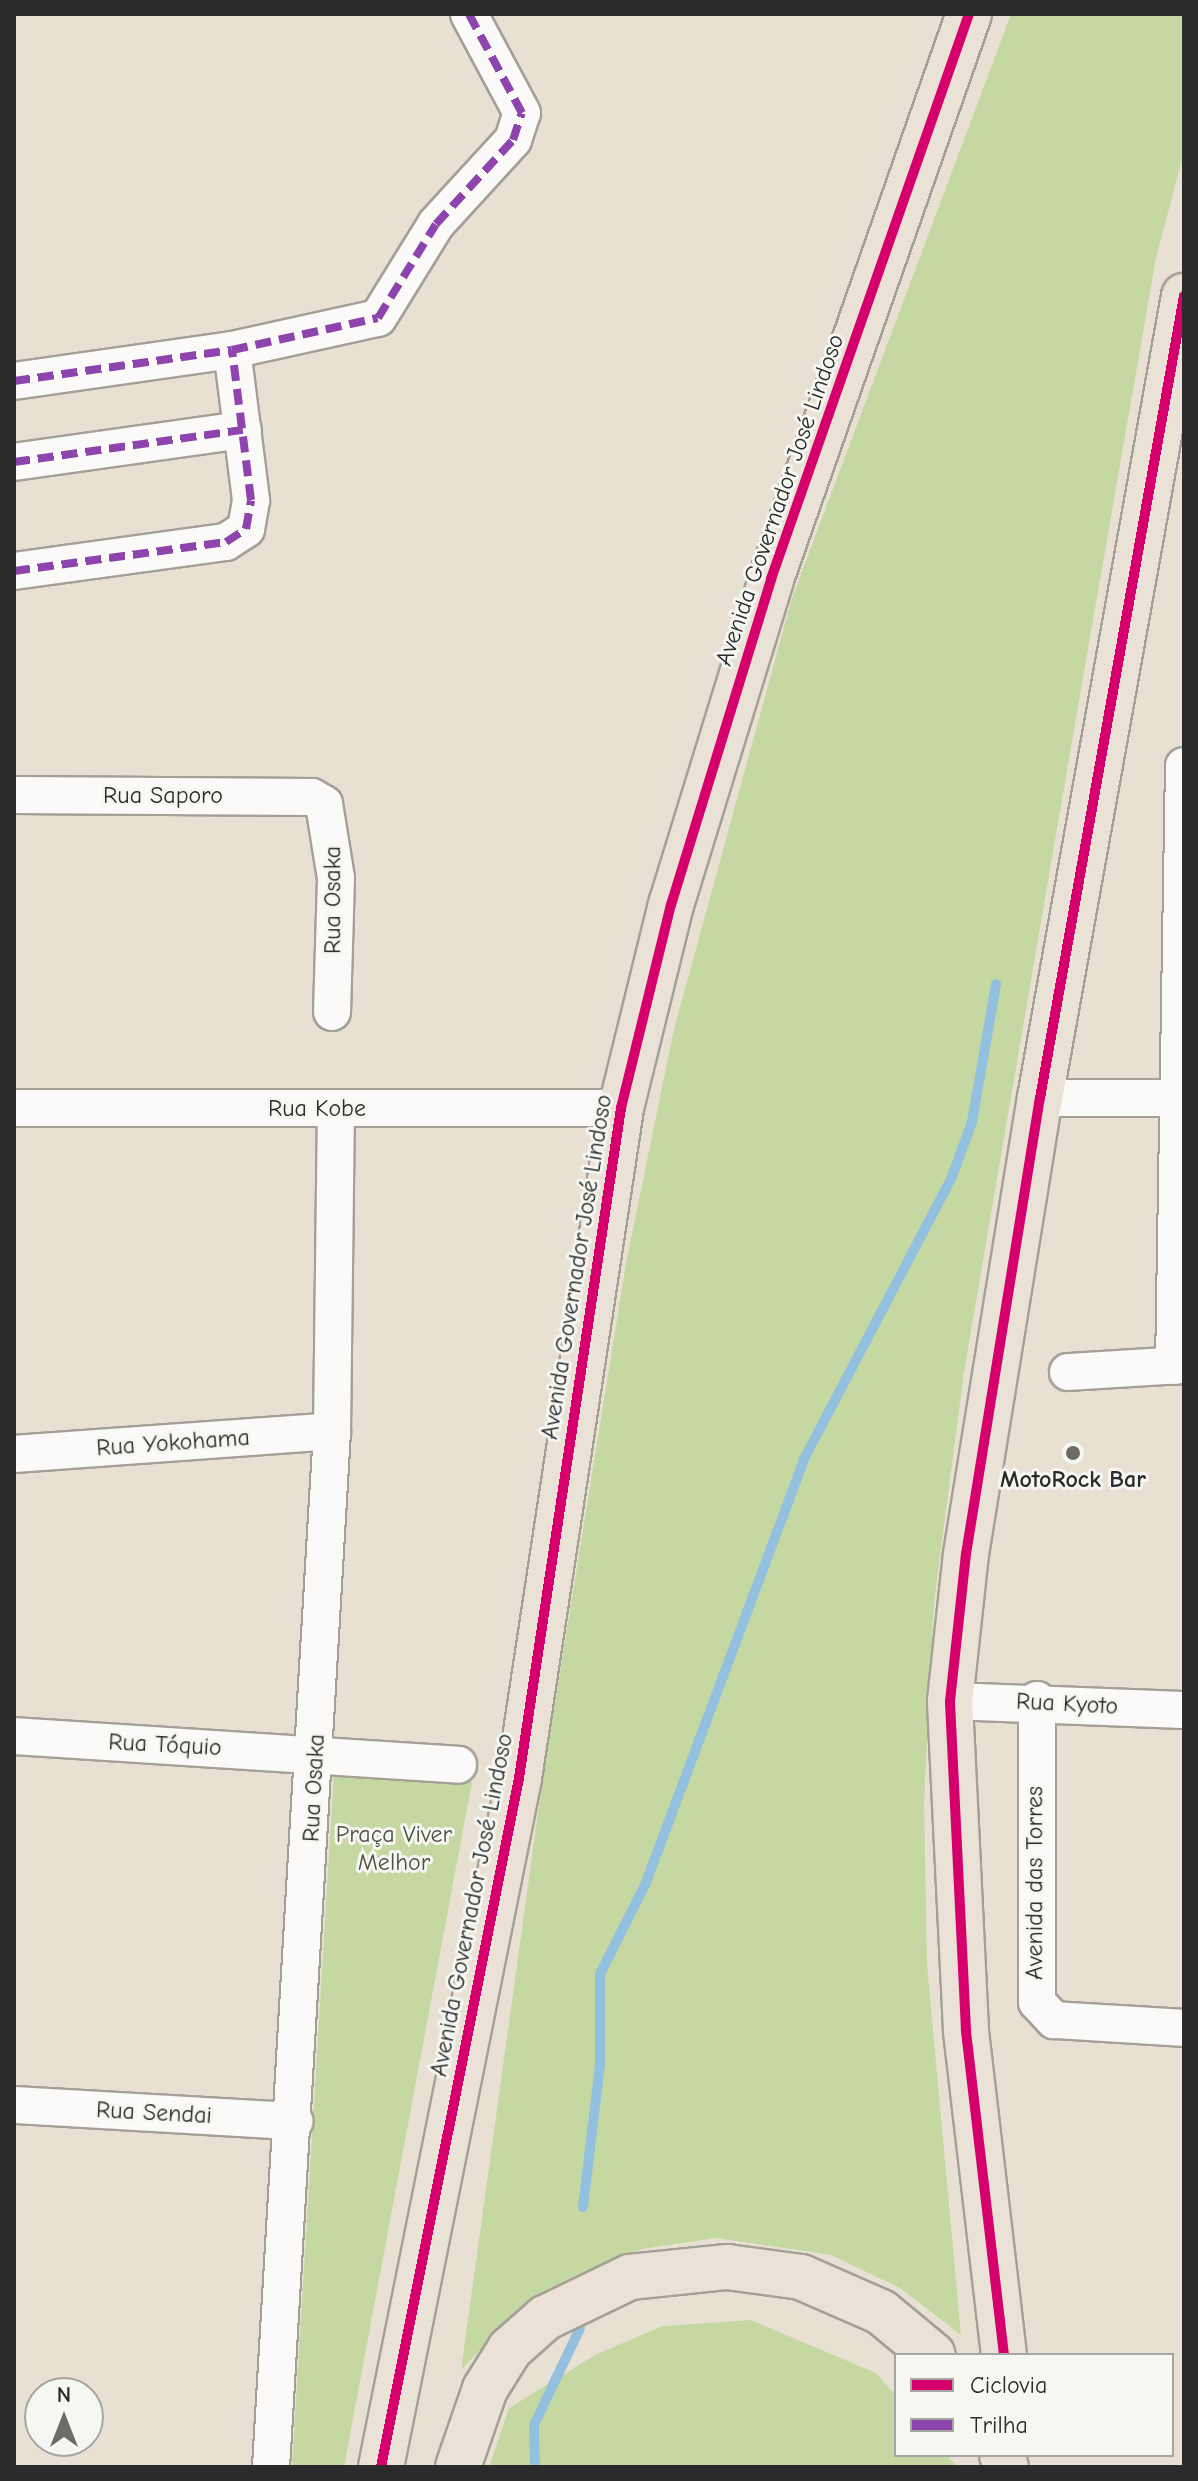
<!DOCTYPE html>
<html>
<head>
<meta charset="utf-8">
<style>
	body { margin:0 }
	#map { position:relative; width:1198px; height:2481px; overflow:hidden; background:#e8e1d3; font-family:"Comic Neue",sans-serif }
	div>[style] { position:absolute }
	.green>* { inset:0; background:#c6d8a2 }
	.stream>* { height:10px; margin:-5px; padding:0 5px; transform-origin:5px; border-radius:5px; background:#93c0df }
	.roads { filter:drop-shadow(2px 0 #a4a098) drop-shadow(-2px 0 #a4a098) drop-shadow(0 2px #a4a098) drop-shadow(0 -2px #a4a098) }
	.minor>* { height:36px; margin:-18px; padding:0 18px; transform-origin:18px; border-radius:18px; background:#fcfaf8 }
	.major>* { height:44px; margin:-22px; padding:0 22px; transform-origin:22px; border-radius:22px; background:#eae2d6 }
	.quiet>* { height:8px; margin-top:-4px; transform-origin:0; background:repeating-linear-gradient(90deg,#8e44ad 0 16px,transparent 0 24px) }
	.cycleway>* { height:10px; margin:-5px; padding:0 5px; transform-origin:5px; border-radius:5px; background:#d6006c }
	.dots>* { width:22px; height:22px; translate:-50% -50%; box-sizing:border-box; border:4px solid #f6f6f2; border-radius:50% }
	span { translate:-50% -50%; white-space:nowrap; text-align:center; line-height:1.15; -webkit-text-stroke:6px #f6f6f2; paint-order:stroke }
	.street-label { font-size:24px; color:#2b2b2b }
	.poi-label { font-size:24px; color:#2b2b2b; font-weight:700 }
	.park-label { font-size:24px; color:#4b543f }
	.frame { position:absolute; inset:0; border:16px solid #2b2b2b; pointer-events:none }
	.legend { position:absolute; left:894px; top:2353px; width:280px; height:104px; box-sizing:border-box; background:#f6f6f2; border:2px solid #a5a5a2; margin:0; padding:10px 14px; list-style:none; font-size:24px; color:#2b2b2b }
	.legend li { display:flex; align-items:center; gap:16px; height:40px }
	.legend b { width:40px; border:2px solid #a5a5a2 }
	.north { position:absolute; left:24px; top:2377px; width:80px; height:80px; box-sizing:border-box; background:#f6f6f2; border:2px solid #a5a5a2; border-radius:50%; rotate:0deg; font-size:22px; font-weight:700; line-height:32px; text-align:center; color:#2b2b2b }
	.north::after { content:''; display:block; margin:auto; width:28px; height:36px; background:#6d6b66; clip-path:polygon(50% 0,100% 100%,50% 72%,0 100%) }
</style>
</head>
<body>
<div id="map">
	<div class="green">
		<i style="clip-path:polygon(1011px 14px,1184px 14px,1184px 152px,1156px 258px,1071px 747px,964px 1372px,934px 1603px,924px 1801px,927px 1964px,961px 2335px,900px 2288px,831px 2255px,716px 2238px,642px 2249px,574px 2276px,512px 2317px,461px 2370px,542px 1784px,626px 1263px,674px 1029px,792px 598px)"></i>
		<i style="clip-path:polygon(334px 1771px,472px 1782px,344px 2467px,292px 2467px)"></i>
		<i style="clip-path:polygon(751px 2320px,876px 2373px,896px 2396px,896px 2455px,947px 2455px,957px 2467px,489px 2467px,509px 2408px,597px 2354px,663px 2326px)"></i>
	</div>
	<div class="stream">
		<i style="left:583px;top:2207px;width:144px;rotate:-83.2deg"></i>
		<i style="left:600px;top:2064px;width:90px;rotate:-90deg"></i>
		<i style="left:600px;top:1974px;width:100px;rotate:-63.2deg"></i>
		<i style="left:645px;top:1885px;width:455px;rotate:-69.5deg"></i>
		<i style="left:804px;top:1459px;width:316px;rotate:-62.3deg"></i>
		<i style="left:951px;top:1179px;width:61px;rotate:-69.8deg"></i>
		<i style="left:972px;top:1122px;width:140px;rotate:-80.1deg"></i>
		<i style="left:535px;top:2467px;width:42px;rotate:-91.4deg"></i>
		<i style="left:534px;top:2425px;width:107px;rotate:-64.6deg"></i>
	</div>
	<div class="roads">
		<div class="minor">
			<i style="left:14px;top:381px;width:220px;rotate:-8.1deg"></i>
			<i style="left:232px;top:350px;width:149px;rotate:-12.4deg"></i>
			<i style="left:378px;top:318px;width:110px;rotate:-58.3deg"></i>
			<i style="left:436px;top:224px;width:114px;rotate:-47.5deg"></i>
			<i style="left:513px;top:140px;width:28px;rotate:-72deg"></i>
			<i style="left:522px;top:113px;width:112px;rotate:-118.2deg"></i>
			<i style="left:14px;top:462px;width:231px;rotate:-8deg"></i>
			<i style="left:14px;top:571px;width:214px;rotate:-7.8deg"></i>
			<i style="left:226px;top:542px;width:24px;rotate:-33deg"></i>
			<i style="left:246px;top:529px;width:29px;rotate:-80deg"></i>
			<i style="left:251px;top:500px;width:151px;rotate:-97.2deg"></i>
			<i style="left:14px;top:795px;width:298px;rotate:0.4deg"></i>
			<i style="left:312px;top:797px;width:14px;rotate:30deg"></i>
			<i style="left:324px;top:804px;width:75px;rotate:80.8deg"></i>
			<i style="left:336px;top:878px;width:134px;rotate:91.7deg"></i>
			<i style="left:1040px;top:1098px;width:144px"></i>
			<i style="left:14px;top:1108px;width:607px"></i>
			<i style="left:1174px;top:1366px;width:600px;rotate:-89.05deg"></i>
			<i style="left:1068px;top:1372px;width:116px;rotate:-3.5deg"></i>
			<i style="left:14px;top:1454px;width:319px;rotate:-4.1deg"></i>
			<i style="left:1037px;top:1700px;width:302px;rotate:90deg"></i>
			<i style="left:1037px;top:2002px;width:25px;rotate:47deg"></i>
			<i style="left:1054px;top:2020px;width:130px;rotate:3.5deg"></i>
			<i style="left:950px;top:1701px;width:234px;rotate:2.2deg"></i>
			<i style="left:14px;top:1736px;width:445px;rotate:3.7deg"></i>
			<i style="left:14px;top:2105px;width:281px;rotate:3.3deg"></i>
			<i style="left:271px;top:2467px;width:1038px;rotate:-86.63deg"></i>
			<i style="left:332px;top:1431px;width:322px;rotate:-89.3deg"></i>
		</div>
		<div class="major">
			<i style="left:1004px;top:2355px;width:327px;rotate:-96.7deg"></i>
			<i style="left:966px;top:2030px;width:329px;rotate:-92.8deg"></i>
			<i style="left:950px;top:1701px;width:148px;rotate:-83.8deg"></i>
			<i style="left:966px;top:1554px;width:462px;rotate:-80.8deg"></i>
			<i style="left:1040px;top:1098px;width:815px;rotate:-79.82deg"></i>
			<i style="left:1002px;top:2455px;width:13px;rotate:72deg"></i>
			<i style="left:381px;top:2467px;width:703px;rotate:-78.67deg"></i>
			<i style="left:519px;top:1778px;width:678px;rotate:-81.34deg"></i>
			<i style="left:621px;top:1108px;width:209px;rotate:-76.2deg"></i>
			<i style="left:671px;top:905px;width:341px;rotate:-72.9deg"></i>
			<i style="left:771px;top:579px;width:599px;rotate:-70.69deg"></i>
			<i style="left:458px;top:2467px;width:83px;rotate:-70.9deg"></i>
			<i style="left:485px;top:2389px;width:47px;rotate:-58deg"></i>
			<i style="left:510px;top:2349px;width:47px;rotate:-41.5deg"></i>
			<i style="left:545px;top:2318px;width:94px;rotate:-25.8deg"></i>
			<i style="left:630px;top:2277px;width:98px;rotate:-5.9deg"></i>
			<i style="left:727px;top:2267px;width:75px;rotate:7.7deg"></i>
			<i style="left:801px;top:2277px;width:87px;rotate:23.6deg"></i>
			<i style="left:881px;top:2312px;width:67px;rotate:39.6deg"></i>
		</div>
	</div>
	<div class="quiet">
		<i style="left:14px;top:381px;width:220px;rotate:-8.1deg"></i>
		<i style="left:232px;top:350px;width:149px;rotate:-12.4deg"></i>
		<i style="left:378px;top:318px;width:110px;rotate:-58.3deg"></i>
		<i style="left:436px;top:224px;width:114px;rotate:-47.5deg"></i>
		<i style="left:513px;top:140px;width:28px;rotate:-72deg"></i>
		<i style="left:522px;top:113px;width:112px;rotate:-118.2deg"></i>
		<i style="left:14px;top:462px;width:231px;rotate:-8deg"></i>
		<i style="left:14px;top:571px;width:214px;rotate:-7.8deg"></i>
		<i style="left:226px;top:542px;width:24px;rotate:-33deg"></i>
		<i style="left:246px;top:529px;width:29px;rotate:-80deg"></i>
		<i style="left:251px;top:500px;width:151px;rotate:-97.2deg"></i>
	</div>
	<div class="cycleway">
		<i style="left:1004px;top:2355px;width:327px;rotate:-96.7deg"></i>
		<i style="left:966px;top:2030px;width:329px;rotate:-92.8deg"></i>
		<i style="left:950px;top:1701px;width:148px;rotate:-83.8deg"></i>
		<i style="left:966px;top:1554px;width:462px;rotate:-80.8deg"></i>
		<i style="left:1040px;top:1098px;width:815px;rotate:-79.82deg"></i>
		<i style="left:381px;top:2467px;width:703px;rotate:-78.67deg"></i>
		<i style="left:519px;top:1778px;width:678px;rotate:-81.34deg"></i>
		<i style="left:621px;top:1108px;width:209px;rotate:-76.2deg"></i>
		<i style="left:671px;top:905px;width:341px;rotate:-72.9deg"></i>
		<i style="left:771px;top:579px;width:599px;rotate:-70.69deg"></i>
	</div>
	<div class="dots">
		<i style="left:1073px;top:1453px;background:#6d6b66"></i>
	</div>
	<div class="street-label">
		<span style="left:780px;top:500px;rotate:-71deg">Avenida Governador José Lindoso</span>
		<span style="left:163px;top:796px">Rua Saporo</span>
		<span style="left:333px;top:900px;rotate:-90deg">Rua Osaka</span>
		<span style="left:317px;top:1109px">Rua Kobe</span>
		<span style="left:577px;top:1267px;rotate:-81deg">Avenida Governador José Lindoso</span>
		<span style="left:173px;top:1443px;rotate:-4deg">Rua Yokohama</span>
		<span style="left:1067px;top:1704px;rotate:3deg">Rua Kyoto</span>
		<span style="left:165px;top:1745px;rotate:3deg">Rua Tóquio</span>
		<span style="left:314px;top:1788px;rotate:-87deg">Rua Osaka</span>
		<span style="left:1035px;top:1883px;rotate:-90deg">Avenida das Torres</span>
		<span style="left:472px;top:1905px;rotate:-79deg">Avenida Governador José Lindoso</span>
		<span style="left:154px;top:2113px;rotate:3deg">Rua Sendai</span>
	</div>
	<div class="poi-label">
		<span style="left:1073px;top:1480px">MotoRock Bar</span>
	</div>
	<div class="park-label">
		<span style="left:394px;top:1849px">Praça Viver<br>Melhor</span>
	</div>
	<div class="frame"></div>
	<ul class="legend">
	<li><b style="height:10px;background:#d6006c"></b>Ciclovia</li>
	<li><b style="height:10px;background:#8e44ad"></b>Trilha</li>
	</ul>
	<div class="north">N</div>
</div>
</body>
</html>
